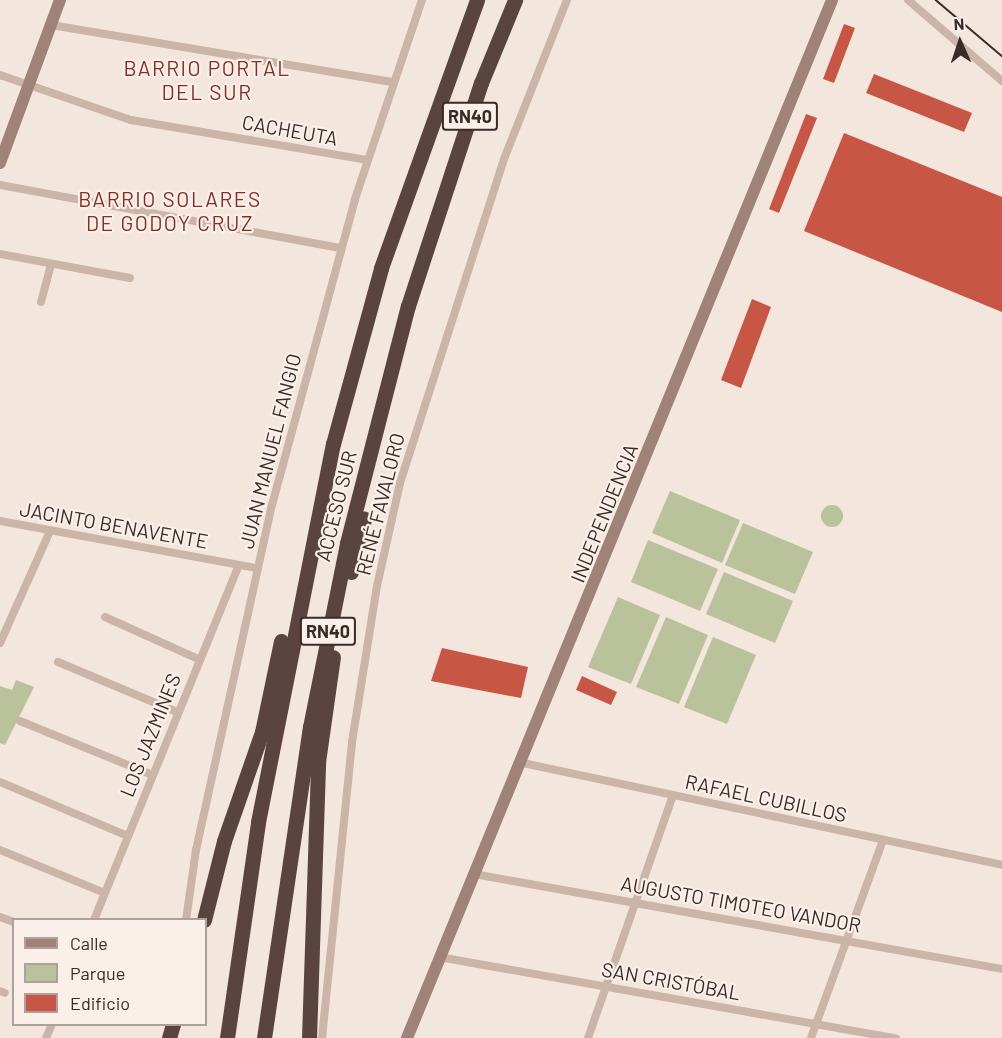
<!DOCTYPE html>
<html>
<head>
<meta charset="utf-8">
<style>
	body { margin:0 }
	#map { position:relative; width:1002px; height:1038px; overflow:hidden; background:#f3e6dc; font-family:Barlow,sans-serif }
	div>[style] { position:absolute }
	.green>* { inset:0; background:#bac29c }
	.round { border-radius:50% }
	.building>* { inset:0; background:#c85645 }
	.street>* { height:8px; margin:-4px; padding:0 4px; transform-origin:4px; border-radius:4px; background:#cbb4a8 }
	.secondary>* { height:12px; margin:-6px; padding:0 6px; transform-origin:6px; border-radius:6px; background:#9f8379 }
	.highway>* { height:15px; margin:-7.5px; padding:0 7.5px; transform-origin:7.5px; border-radius:7.5px; background:#59443f }
	.tram>* { height:1.5px; margin:-0.75px; padding:0 0.75px; transform-origin:0.75px; border-radius:0.75px; background:#382b28 }
	span { translate:-50% -50%; white-space:nowrap; text-align:center; line-height:1.15; -webkit-text-stroke:4.5px #faf0e9; paint-order:stroke }
	.shield-label span { padding:2px 4px; background:#faf0e9; border:2px solid; border-radius:4px; -webkit-text-stroke-width:0 }
	.shield-label { font-size:18px; color:#382b28; font-weight:700 }
	.street-label { font-size:20px; color:#382b28 }
	.neighbourhood-label { font-size:21px; color:#882d20; letter-spacing:1.5px }
	.legend { position:absolute; left:12px; top:918px; width:195px; height:108px; box-sizing:border-box; background:#faf0e9; border:2px solid #aca19c; margin:0; padding:8px 10px; list-style:none; font-size:18px; color:#382b28 }
	.legend li { display:flex; align-items:center; gap:12px; height:30px }
	.legend b { width:30px; border:2px solid #aca19c }
	.north { position:absolute; left:930px; top:12px; width:60px; height:60px; -webkit-text-stroke:4px #faf0e9; paint-order:stroke; rotate:357deg; font-size:16px; font-weight:700; line-height:24px; text-align:center; color:#382b28 }
	.north::after { content:''; display:block; margin:auto; width:21px; height:27px; background:#382b28; clip-path:polygon(50% 0,100% 100%,50% 72%,0 100%) }
</style>
</head>
<body>
<div id="map">
	<div class="green">
		<i style="clip-path:polygon(670px 491px,740px 520px,722px 563px,652px 533px)"></i>
		<i class="round" style="left:821px;top:505px;width:22px;height:22px"></i>
		<i style="clip-path:polygon(743px 523px,813px 552px,795px 594px,725px 565px)"></i>
		<i style="clip-path:polygon(648px 540px,718px 569px,700px 611px,631px 582px)"></i>
		<i style="clip-path:polygon(724px 572px,793px 601px,775px 643px,706px 614px)"></i>
		<i style="clip-path:polygon(618px 597px,660px 615px,631px 684px,588px 667px)"></i>
		<i style="clip-path:polygon(666px 617px,708px 635px,679px 704px,636px 687px)"></i>
		<i style="clip-path:polygon(713px 637px,756px 655px,727px 724px,684px 707px)"></i>
		<i style="clip-path:polygon(16px 680px,34px 687px,5px 745px,0 743px,0 686px,12px 690px)"></i>
	</div>
	<div class="building">
		<i style="clip-path:polygon(844px 24px,855px 28px,834px 83px,823px 79px)"></i>
		<i style="clip-path:polygon(874px 74px,972px 113px,964px 132px,866px 93px)"></i>
		<i style="clip-path:polygon(806px 114px,817px 118px,779px 213px,769px 209px)"></i>
		<i style="clip-path:polygon(844px 133px,1002px 197px,1002px 312px,804px 231px)"></i>
		<i style="clip-path:polygon(752px 299px,771px 307px,741px 388px,721px 380px)"></i>
		<i style="clip-path:polygon(442px 648px,528px 667px,521px 698px,431px 681px)"></i>
		<i style="clip-path:polygon(582px 676px,617px 692px,611px 705px,576px 690px)"></i>
	</div>
	<div class="street">
		<i style="left:908px;top:0;width:124px;rotate:40.8deg"></i>
		<i style="left:51px;top:25px;width:347px;rotate:9.5deg"></i>
		<i style="left:0;top:75px;width:139px;rotate:19deg"></i>
		<i style="left:131px;top:120px;width:239px;rotate:9.6deg"></i>
		<i style="left:0;top:185px;width:346px;rotate:10.5deg"></i>
		<i style="left:0;top:254px;width:132px;rotate:10.5deg"></i>
		<i style="left:41px;top:302px;width:39px;rotate:-75deg"></i>
		<i style="left:0;top:521px;width:261px;rotate:10.4deg"></i>
		<i style="left:105px;top:617px;width:102px;rotate:24.3deg"></i>
		<i style="left:0;top:643px;width:123px;rotate:-65.9deg"></i>
		<i style="left:58px;top:662px;width:129px;rotate:22.8deg"></i>
		<i style="left:20px;top:721px;width:143px;rotate:22.2deg"></i>
		<i style="left:523px;top:763px;width:490px;rotate:12deg"></i>
		<i style="left:0;top:782px;width:139px;rotate:22.9deg"></i>
		<i style="left:0;top:850px;width:113px;rotate:22.3deg"></i>
		<i style="left:474px;top:874px;width:536px;rotate:10.2deg"></i>
		<i style="left:0;top:917px;width:15px;rotate:20deg"></i>
		<i style="left:94px;top:920px;width:383px;rotate:-67.8deg"></i>
		<i style="left:186px;top:920px;width:71px;rotate:-81.9deg"></i>
		<i style="left:196px;top:850px;width:353px;rotate:-77.6deg"></i>
		<i style="left:272px;top:505px;width:317px;rotate:-74.8deg"></i>
		<i style="left:355px;top:199px;width:210px;rotate:-71.4deg"></i>
		<i style="left:439px;top:957px;width:464px;rotate:10.1deg"></i>
		<i style="left:0;top:991px;width:5px;rotate:22deg"></i>
		<i style="left:46px;top:1038px;width:15px;rotate:-67deg"></i>
		<i style="left:322px;top:1038px;width:298px;rotate:-84.2deg"></i>
		<i style="left:352px;top:742px;width:158px;rotate:-80.9deg"></i>
		<i style="left:377px;top:586px;width:106px;rotate:-77.4deg"></i>
		<i style="left:400px;top:483px;width:340px;rotate:-72.2deg"></i>
		<i style="left:504px;top:159px;width:171px;rotate:-68.4deg"></i>
		<i style="left:588px;top:1038px;width:257px;rotate:-70.7deg"></i>
		<i style="left:811px;top:1038px;width:211px;rotate:-70deg"></i>
	</div>
	<div class="secondary">
		<i style="left:0;top:163px;width:174px;rotate:-69.8deg"></i>
		<i style="left:407px;top:1038px;width:1122px;rotate:-67.73deg"></i>
	</div>
	<div class="highway">
		<i style="left:351px;top:572px;width:55px;rotate:-76.2deg"></i>
		<i style="left:204px;top:920px;width:81px;rotate:-75.8deg"></i>
		<i style="left:224px;top:841px;width:115px;rotate:-70.8deg"></i>
		<i style="left:262px;top:732px;width:93px;rotate:-78.2deg"></i>
		<i style="left:169px;top:1038px;width:15px;rotate:-74deg"></i>
		<i style="left:227px;top:1038px;width:218px;rotate:-81.8deg"></i>
		<i style="left:258px;top:822px;width:385px;rotate:-78.8deg"></i>
		<i style="left:333px;top:444px;width:182px;rotate:-74.7deg"></i>
		<i style="left:381px;top:268px;width:285px;rotate:-70.3deg"></i>
		<i style="left:264px;top:1038px;width:314px;rotate:-81.6deg"></i>
		<i style="left:310px;top:727px;width:188px;rotate:-78.6deg"></i>
		<i style="left:347px;top:543px;width:245px;rotate:-75.6deg"></i>
		<i style="left:408px;top:306px;width:235px;rotate:-71.9deg"></i>
		<i style="left:481px;top:83px;width:90px;rotate:-67.7deg"></i>
		<i style="left:309px;top:1038px;width:276px;rotate:-88.1deg"></i>
		<i style="left:318px;top:762px;width:106px;rotate:-81.9deg"></i>
	</div>
	<div class="tram">
		<i style="left:936px;top:0;width:87px;rotate:40.3deg"></i>
	</div>
	<div class="shield-label">
		<span style="left:470px;top:116px">RN40</span>
		<span style="left:328px;top:631px">RN40</span>
	</div>
	<div class="street-label">
		<span style="left:290px;top:130px;rotate:10deg">CACHEUTA</span>
		<span style="left:270px;top:451px;rotate:-76deg">JUAN MANUEL FANGIO</span>
		<span style="left:380px;top:504px;rotate:-76deg">RENÉ FAVALORO</span>
		<span style="left:336px;top:506px;rotate:-76deg">ACCESO SUR</span>
		<span style="left:604px;top:513px;rotate:-68deg">INDEPENDENCIA</span>
		<span style="left:114px;top:525px;rotate:10deg">JACINTO BENAVENTE</span>
		<span style="left:150px;top:735px;rotate:-68deg">LOS JAZMINES</span>
		<span style="left:766px;top:798px;rotate:12deg">RAFAEL CUBILLOS</span>
		<span style="left:741px;top:904px;rotate:10deg">AUGUSTO TIMOTEO VANDOR</span>
		<span style="left:671px;top:981px;rotate:10deg">SAN CRISTÓBAL</span>
	</div>
	<div class="neighbourhood-label">
		<span style="left:207px;top:80px">BARRIO PORTAL<br>DEL SUR</span>
		<span style="left:170px;top:211px">BARRIO SOLARES<br>DE GODOY CRUZ</span>
	</div>
	<ul class="legend">
	<li><b style="height:8px;background:#9f8379"></b>Calle</li>
	<li><b style="height:16px;background:#bac29c"></b>Parque</li>
	<li><b style="height:16px;background:#c85645"></b>Edificio</li>
	</ul>
	<div class="north">N</div>
</div>
</body>
</html>
